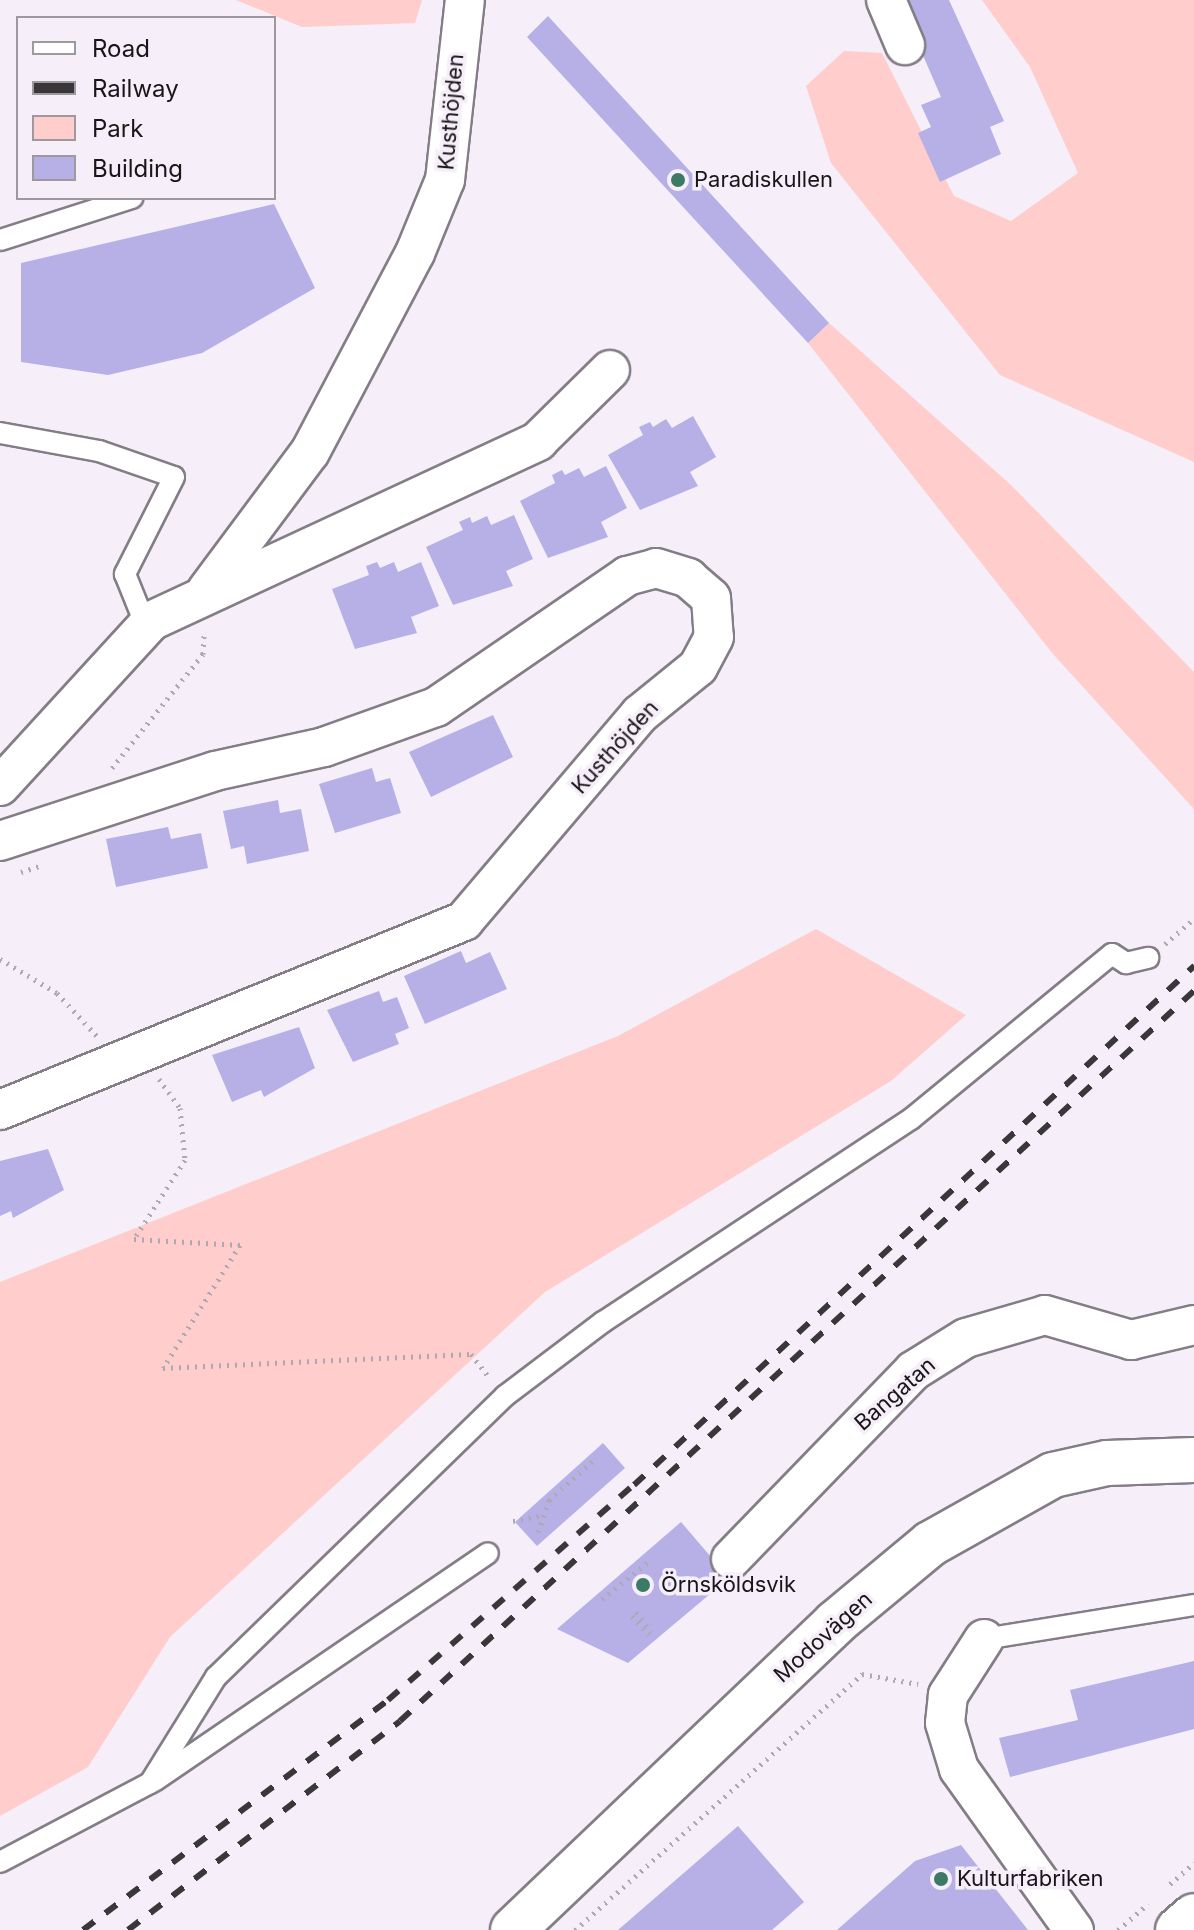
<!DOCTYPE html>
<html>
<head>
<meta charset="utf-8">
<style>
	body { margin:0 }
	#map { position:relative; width:1194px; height:1930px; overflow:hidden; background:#f6eef8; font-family:Inter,sans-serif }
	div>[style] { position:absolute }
	.green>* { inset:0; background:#fecdcc }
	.building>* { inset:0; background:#b6b0e7 }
	.path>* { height:5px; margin-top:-2.5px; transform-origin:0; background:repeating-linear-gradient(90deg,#aea8b0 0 2px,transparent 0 8px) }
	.roads { filter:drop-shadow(2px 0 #847d86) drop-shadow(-2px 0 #847d86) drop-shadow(0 2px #847d86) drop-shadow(0 -2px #847d86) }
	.lane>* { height:20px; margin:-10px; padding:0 10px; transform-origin:10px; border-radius:10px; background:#fff }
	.street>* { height:38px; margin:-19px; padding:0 19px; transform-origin:19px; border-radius:19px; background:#fff }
	.secondary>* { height:44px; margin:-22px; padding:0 22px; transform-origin:22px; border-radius:22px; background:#fff }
	.rail>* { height:6px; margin-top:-3px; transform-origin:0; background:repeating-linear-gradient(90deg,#3a373b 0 14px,transparent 0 28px) }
	.dots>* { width:22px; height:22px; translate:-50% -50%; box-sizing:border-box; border:4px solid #f6eef8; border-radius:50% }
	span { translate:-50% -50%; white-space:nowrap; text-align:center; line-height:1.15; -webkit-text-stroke:7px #f6eef8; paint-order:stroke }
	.street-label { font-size:22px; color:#191619 }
	.poi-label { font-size:22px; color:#191619 }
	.left { translate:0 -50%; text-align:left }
	.legend { position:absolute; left:16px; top:16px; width:260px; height:184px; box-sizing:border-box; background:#f6eef8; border:2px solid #9e989f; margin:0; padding:10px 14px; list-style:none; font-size:24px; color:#191619 }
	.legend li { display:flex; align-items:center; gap:16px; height:40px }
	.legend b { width:40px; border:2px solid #9e989f }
</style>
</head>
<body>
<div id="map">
	<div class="green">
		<i style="clip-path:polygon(236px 0,422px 0,415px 23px,302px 27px)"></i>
		<i style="clip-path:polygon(982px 0,1194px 0,1194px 462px,1000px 375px,831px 163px,806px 86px,844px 51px,882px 53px,954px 196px,1011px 221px,1078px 173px,1030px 67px)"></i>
		<i style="clip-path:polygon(829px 323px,1011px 485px,1194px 672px,1194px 809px,1053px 654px,808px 343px)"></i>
		<i style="clip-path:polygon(816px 929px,966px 1015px,891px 1081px,545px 1292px,170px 1637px,88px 1767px,0 1816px,0 1282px,618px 1036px)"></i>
	</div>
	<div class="building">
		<i style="clip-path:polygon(899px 0,949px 0,1004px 121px,990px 127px,1001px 154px,940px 182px,918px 133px,931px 127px,921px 105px,941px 97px)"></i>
		<i style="clip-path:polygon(548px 16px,829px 323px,808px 343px,527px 37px)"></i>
		<i style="clip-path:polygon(274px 204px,315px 288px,202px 353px,108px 375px,21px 362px,21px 263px)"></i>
		<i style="clip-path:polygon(693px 416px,716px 457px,690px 472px,698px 486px,640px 510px,608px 455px,643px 435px,639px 427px,650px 422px,653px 427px,666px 419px,672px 428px)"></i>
		<i style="clip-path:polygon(606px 466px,627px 508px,601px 522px,608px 537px,548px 558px,520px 501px,555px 483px,552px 475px,562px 470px,565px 475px,579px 468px,584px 477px)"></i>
		<i style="clip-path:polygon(514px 515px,533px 559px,506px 571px,513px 586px,453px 605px,426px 547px,463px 530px,459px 522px,470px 517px,472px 523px,487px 516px,491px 525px)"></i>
		<i style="clip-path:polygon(377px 562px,380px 568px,394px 562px,398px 572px,421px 562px,439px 606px,411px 617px,417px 633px,355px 649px,332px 589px,369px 575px,366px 566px)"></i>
		<i style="clip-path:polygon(493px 715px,513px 757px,431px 797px,409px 752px)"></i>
		<i style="clip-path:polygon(372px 768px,376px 782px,390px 778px,401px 813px,335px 833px,319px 784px)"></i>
		<i style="clip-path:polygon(278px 800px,280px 813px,301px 809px,309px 851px,247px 864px,244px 846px,231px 849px,223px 811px)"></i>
		<i style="clip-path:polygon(168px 827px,171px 839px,201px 833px,208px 868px,116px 887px,106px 839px)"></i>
		<i style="clip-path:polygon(461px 951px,466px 963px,490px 952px,507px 989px,425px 1024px,404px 976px)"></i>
		<i style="clip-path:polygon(379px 991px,383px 1002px,397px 997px,409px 1028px,395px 1034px,399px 1044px,353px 1062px,327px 1010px)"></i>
		<i style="clip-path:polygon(299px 1027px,315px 1068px,264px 1097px,261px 1090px,232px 1102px,212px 1055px)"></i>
		<i style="clip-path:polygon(48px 1149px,64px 1190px,13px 1218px,11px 1211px,0 1216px,0 1161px)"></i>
		<i style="clip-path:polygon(603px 1443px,625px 1468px,537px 1546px,515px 1522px)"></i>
		<i style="clip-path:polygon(681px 1522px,729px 1578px,628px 1663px,557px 1629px)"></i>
		<i style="clip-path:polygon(1194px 1661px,1194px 1729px,1010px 1777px,999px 1738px,1078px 1720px,1070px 1690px)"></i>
		<i style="clip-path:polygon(738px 1826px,804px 1902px,772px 1930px,618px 1930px)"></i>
		<i style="clip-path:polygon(961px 1845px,1028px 1930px,837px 1930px,915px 1861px)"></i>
	</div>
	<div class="path">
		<i style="left:112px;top:768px;width:146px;rotate:-51.4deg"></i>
		<i style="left:203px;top:654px;width:20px;rotate:-87deg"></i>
		<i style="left:21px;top:872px;width:19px;rotate:-18deg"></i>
		<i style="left:1165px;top:944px;width:38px;rotate:-41deg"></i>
		<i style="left:0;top:959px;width:66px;rotate:30.8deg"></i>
		<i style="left:57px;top:993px;width:59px;rotate:47.1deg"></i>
		<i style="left:159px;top:1079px;width:36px;rotate:54deg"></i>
		<i style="left:180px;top:1108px;width:52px;rotate:84.5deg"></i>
		<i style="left:185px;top:1160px;width:94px;rotate:122.8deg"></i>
		<i style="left:134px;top:1239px;width:106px;rotate:3.2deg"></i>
		<i style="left:240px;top:1245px;width:145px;rotate:122deg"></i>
		<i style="left:163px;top:1368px;width:308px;rotate:-2.6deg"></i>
		<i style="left:471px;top:1354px;width:29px;rotate:52deg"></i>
		<i style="left:513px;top:1521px;width:31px;rotate:-11deg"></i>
		<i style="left:538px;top:1532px;width:34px;rotate:-71deg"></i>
		<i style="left:549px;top:1500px;width:63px;rotate:-41.8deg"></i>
		<i style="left:602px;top:1599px;width:63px;rotate:-38.5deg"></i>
		<i style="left:636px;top:1612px;width:25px;rotate:53deg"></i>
		<i style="left:632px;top:1616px;width:25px;rotate:48deg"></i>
		<i style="left:1170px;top:1884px;width:32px;rotate:-41deg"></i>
		<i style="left:575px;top:1930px;width:385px;rotate:-41.7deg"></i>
		<i style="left:862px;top:1674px;width:57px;rotate:10.1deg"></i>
		<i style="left:1118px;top:1930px;width:40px;rotate:-41deg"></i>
	</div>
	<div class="roads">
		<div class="lane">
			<i style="left:0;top:240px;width:139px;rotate:-17.7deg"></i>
			<i style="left:0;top:433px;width:101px;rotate:10.3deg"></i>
			<i style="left:99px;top:451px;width:79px;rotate:19.1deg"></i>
			<i style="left:174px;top:477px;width:109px;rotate:116.8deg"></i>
			<i style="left:125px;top:574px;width:56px;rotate:68deg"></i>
			<i style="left:984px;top:1639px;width:213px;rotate:-9.2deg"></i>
			<i style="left:154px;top:1781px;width:404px;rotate:-34.3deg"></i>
			<i style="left:0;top:1862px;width:170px;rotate:-27.8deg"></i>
			<i style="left:150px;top:1783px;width:125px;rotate:-58.1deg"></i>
			<i style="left:216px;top:1677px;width:403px;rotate:-44.2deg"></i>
			<i style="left:505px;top:1396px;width:123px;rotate:-37.1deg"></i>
			<i style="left:603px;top:1322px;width:369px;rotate:-33.4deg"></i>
			<i style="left:911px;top:1119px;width:260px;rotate:-39.4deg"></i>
			<i style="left:1112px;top:954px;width:17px;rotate:33deg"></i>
			<i style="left:1126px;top:963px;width:23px;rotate:-13deg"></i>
		</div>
		<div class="street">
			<i style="left:886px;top:0;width:49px;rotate:67.1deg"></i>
			<i style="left:207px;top:590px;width:172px;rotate:-53.3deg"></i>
			<i style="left:310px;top:452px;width:225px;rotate:-62.2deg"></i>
			<i style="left:415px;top:253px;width:79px;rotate:-67.7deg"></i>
			<i style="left:445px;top:180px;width:181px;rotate:-83.7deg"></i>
			<i style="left:0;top:786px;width:224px;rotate:-47.5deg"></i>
			<i style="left:151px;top:621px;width:427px;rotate:-24.9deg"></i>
			<i style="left:538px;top:441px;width:101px;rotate:-44.6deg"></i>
			<i style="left:0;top:841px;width:226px;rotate:-18deg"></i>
			<i style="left:215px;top:771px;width:112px;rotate:-12.4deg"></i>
			<i style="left:324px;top:747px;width:119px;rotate:-19.7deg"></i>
			<i style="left:436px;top:707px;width:232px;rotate:-34.4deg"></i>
			<i style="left:627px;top:576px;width:30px;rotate:-15deg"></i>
			<i style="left:656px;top:568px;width:34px;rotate:17deg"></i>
			<i style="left:688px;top:578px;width:30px;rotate:41deg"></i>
			<i style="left:711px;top:598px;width:39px;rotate:86deg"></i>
			<i style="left:714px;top:637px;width:34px;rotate:118deg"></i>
			<i style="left:698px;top:667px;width:75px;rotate:141deg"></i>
			<i style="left:640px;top:714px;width:272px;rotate:130.4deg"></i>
			<i style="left:464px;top:921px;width:501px;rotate:157.84deg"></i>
			<i style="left:731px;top:1559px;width:262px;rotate:-45.9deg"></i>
			<i style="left:913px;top:1371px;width:62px;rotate:-31.9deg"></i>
			<i style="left:966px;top:1338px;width:82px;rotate:-16.2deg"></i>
			<i style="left:1045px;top:1315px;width:90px;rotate:16.2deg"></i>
			<i style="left:1131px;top:1340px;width:65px;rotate:-13.4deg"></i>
			<i style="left:984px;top:1639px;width:67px;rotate:122.7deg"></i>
			<i style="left:948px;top:1695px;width:28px;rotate:96deg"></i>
			<i style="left:945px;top:1723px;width:48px;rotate:73.1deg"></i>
			<i style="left:959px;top:1769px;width:198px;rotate:54.5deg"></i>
		</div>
		<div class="secondary">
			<i style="left:513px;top:1930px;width:445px;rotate:-43.6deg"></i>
			<i style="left:835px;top:1623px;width:124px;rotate:-39.7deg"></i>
			<i style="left:930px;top:1544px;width:141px;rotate:-29.3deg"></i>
			<i style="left:1053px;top:1475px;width:55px;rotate:-12.5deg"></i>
			<i style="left:1107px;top:1463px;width:87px;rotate:-2deg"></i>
			<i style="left:1178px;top:1930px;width:21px;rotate:-41deg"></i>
		</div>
	</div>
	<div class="rail">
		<i style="left:83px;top:1930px;width:382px;rotate:-37deg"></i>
		<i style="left:388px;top:1700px;width:327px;rotate:-41.2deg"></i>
		<i style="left:634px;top:1485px;width:764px;rotate:-42.82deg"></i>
		<i style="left:128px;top:1930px;width:343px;rotate:-37.5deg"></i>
		<i style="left:400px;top:1721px;width:1079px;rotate:-42.6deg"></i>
	</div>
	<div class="dots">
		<i style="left:678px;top:180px;background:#3c7a66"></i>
		<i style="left:643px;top:1585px;background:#3c7a66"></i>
		<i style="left:941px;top:1879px;background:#3c7a66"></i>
	</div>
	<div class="street-label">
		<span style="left:451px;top:112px;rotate:-85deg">Kusthöjden</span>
		<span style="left:615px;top:747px;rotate:-48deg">Kusthöjden</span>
		<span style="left:895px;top:1394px;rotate:-41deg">Bangatan</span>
		<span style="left:823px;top:1637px;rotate:-42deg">Modovägen</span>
	</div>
	<div class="poi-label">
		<span class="left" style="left:694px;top:180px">Paradiskullen</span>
		<span class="left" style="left:661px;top:1585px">Örnsköldsvik</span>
		<span class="left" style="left:957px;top:1879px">Kulturfabriken</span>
	</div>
	<ul class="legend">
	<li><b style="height:10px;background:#fff"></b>Road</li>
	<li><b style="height:10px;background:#3a373b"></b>Railway</li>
	<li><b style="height:22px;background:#fecdcc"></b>Park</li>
	<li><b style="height:22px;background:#b6b0e7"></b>Building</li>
	</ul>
</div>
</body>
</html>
